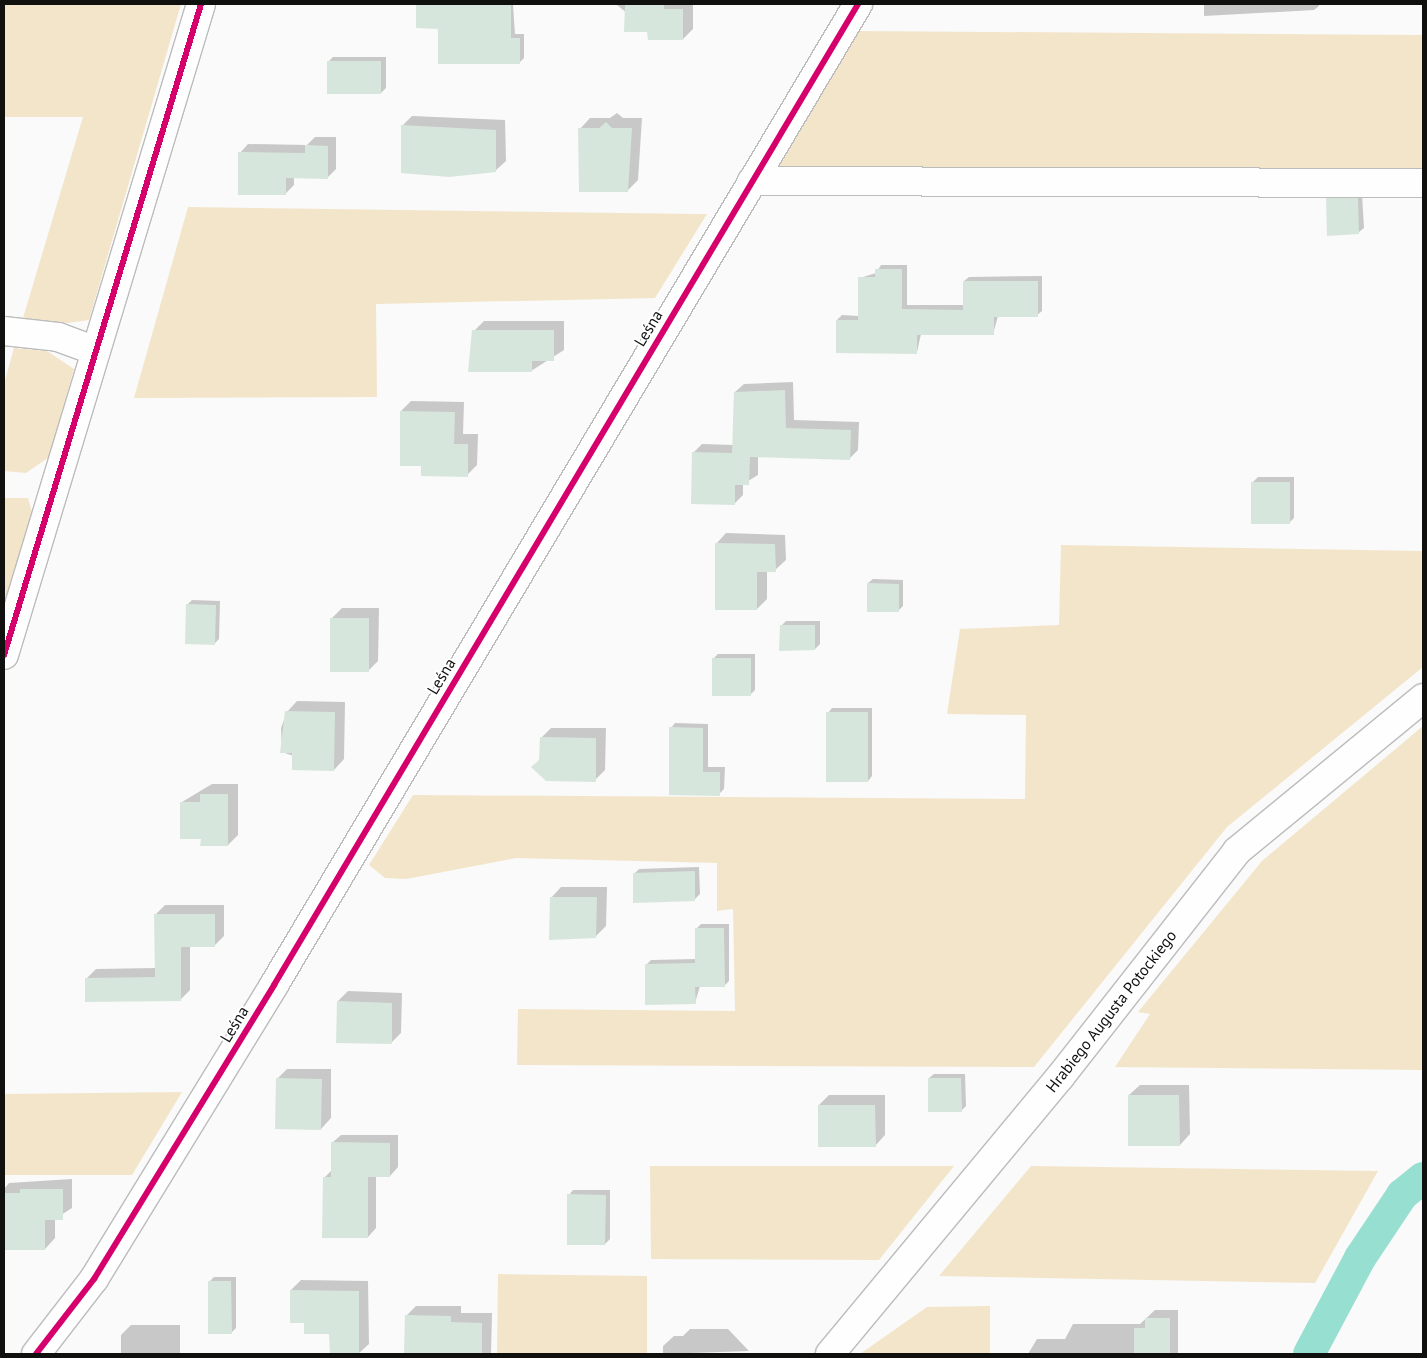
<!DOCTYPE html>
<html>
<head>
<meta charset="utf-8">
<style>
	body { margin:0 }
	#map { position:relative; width:1427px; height:1358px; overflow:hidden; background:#f9faf9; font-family:"PT Sans",sans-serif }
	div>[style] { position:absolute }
	.green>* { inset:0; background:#f3e5ca }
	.shadow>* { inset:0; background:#0003 }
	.canal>* { height:32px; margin:-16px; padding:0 16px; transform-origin:16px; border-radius:16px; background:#96dfd1 }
	.building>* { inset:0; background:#d7e6dc }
	.roads { filter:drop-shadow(1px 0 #bbbcbb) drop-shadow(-1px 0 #bbbcbb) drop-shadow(0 1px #bbbcbb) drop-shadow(0 -1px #bbbcbb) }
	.minor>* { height:28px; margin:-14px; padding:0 14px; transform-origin:14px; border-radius:14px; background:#fefefe }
	.cycleway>* { height:6px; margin:-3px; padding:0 3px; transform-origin:3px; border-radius:3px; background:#d6006c }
	span { translate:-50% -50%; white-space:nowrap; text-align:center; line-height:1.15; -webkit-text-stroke:4px #fff; paint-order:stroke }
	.street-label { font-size:16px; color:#10100f }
	.frame { position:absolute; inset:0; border:5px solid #10100f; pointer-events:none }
</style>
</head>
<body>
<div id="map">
	<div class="green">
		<i style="clip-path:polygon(4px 4px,181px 4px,89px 320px,53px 325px,23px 318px,83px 117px,4px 117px)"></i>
		<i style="clip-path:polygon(859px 31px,1423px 35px,1423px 171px,776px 172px)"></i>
		<i style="clip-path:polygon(188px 207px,696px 214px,707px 214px,655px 298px,376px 304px,377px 397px,134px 398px)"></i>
		<i style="clip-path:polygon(14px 348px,47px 351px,74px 369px,49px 457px,26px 473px,4px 471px,4px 384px)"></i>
		<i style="clip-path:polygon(4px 498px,28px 498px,32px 512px,4px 607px)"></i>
		<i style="clip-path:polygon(1061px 545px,1423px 551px,1423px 667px,1227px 827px,1034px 1067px,517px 1065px,518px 1009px,735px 1011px,733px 909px,717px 911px,717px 863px,516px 858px,406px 879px,385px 878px,369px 865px,413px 795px,1025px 799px,1026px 715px,947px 714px,960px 629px,1059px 625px)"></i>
		<i style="clip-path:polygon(1423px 726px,1423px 1070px,1115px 1067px,1150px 1014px,1138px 1012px,1262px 861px)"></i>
		<i style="clip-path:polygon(182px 1092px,132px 1175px,4px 1175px,4px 1094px)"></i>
		<i style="clip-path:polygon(650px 1166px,954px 1166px,879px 1260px,651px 1259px)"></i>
		<i style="clip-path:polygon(1031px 1166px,1378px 1171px,1315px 1283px,939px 1276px)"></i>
		<i style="clip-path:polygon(498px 1274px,647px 1276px,647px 1354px,497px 1354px)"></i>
		<i style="clip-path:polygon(990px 1306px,990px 1354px,860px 1354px,927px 1307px)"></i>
	</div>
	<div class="shadow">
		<i style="clip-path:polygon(417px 4px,513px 4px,515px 34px,524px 34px,524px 58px,519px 63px,439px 27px,417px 27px)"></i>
		<i style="clip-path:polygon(693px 4px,693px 29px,683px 39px,649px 31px,617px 5px)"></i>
		<i style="clip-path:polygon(1204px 4px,1319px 4px,1319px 6px,1314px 10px,1204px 16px)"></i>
		<i style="clip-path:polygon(333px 57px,386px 57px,386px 88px,381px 93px,328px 62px)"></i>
		<i style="clip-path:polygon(617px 113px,623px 118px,642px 118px,638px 180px,628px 190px,580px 129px,590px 118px,610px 118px)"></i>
		<i style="clip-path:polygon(412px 116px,505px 120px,506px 161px,495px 171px,402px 126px)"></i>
		<i style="clip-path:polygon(315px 137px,336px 137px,336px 169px,327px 178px,294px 177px,294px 185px,285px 194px,240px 153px,248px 144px,307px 145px)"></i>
		<i style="clip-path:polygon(1332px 194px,1362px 194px,1364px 228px,1359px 232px,1327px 199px)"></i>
		<i style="clip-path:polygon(881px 265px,907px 265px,907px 305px,964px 305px,964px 281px,969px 277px,1042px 276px,1042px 311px,1037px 315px,998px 316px,993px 334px,921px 334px,917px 352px,837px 320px,842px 315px,859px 316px,860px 278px,876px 273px)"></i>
		<i style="clip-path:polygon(484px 321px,564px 321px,564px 350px,531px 371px,470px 371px,474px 331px)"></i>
		<i style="clip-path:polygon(793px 382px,794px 420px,859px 422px,858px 450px,849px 459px,758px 456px,758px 475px,743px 484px,743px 495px,735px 503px,693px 453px,702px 444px,734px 445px,735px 392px,744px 384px)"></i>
		<i style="clip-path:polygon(411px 401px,464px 402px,463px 434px,478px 434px,477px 465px,467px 475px,423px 464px,401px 411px)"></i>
		<i style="clip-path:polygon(1258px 477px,1294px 477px,1294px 518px,1289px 523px,1253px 482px)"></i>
		<i style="clip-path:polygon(726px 533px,785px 535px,786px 560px,775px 570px,767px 570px,767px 599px,757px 609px,716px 544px)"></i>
		<i style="clip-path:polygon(873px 579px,903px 580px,903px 606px,898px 611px,868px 583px)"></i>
		<i style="clip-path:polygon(192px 600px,220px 601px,219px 639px,214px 644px,187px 605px)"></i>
		<i style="clip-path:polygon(342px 608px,379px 608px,378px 661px,368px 671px,331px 619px)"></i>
		<i style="clip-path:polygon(786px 621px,820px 621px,820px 644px,815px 649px,781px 626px)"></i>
		<i style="clip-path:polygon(718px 654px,755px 654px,755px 690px,750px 695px,713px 659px)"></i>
		<i style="clip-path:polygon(297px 701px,345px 702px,344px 759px,334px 770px,282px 752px,281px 728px,287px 712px)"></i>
		<i style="clip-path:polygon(832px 708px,872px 708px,872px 776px,868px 781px,828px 713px)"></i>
		<i style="clip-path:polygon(675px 723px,708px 724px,708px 767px,725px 767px,724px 789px,719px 794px,671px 728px)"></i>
		<i style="clip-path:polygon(551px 728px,606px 728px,605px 770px,595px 780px,540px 760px,541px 738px)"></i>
		<i style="clip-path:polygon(212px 784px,238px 784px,238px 835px,228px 845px,202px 838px,182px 802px)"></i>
		<i style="clip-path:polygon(699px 867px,700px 894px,695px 899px,634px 874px,639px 869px)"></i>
		<i style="clip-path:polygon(561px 887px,607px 887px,606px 926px,595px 937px,551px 898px)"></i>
		<i style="clip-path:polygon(165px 905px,224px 905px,224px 936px,214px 946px,190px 946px,190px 990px,181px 999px,86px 979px,96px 969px,156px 968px,155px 915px)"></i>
		<i style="clip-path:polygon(701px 924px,729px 924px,729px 981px,724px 986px,700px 986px,695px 1003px,646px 965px,651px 960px,696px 959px,696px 929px)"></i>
		<i style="clip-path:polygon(348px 991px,402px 993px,401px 1033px,391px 1043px,338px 1001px)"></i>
		<i style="clip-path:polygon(287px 1069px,331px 1069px,331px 1118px,321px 1129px,277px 1079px)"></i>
		<i style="clip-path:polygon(934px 1074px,965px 1074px,966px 1106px,961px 1111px,929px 1078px)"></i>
		<i style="clip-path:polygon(1140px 1085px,1189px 1085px,1190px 1134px,1180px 1145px,1129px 1095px)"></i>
		<i style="clip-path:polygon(829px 1095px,885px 1095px,885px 1135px,875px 1146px,819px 1105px)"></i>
		<i style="clip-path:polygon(341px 1135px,398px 1135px,398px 1167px,390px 1176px,376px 1176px,376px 1228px,368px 1237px,325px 1177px,332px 1170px,332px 1143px)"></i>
		<i style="clip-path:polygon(72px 1179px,72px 1208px,55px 1219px,55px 1238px,45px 1249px,4px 1249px,4px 1189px,9px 1183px)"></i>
		<i style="clip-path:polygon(573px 1190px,610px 1190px,610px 1239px,605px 1244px,569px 1195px)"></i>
		<i style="clip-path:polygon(214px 1277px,236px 1277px,236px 1328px,231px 1333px,209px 1282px)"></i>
		<i style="clip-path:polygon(301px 1280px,368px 1281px,369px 1344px,358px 1354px,331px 1354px,331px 1333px,305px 1322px,291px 1290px)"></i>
		<i style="clip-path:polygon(416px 1306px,461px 1306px,461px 1313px,492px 1313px,491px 1354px,405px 1354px,406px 1316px)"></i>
		<i style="clip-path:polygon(1155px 1310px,1178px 1310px,1178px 1354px,1028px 1354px,1037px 1339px,1065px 1339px,1073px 1324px,1140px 1324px)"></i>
		<i style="clip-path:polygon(131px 1325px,180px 1325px,180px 1354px,121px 1354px,121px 1335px)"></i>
		<i style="clip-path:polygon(690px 1329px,728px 1329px,749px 1351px,663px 1354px,663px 1346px,674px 1336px,683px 1336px)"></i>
	</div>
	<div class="canal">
		<i style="left:1309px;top:1354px;width:109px;rotate:-62deg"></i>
		<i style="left:1360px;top:1258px;width:76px;rotate:-56.3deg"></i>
		<i style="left:1402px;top:1195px;width:27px;rotate:-39deg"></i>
	</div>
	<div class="building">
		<i style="clip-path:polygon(416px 4px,511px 4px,511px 38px,520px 38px,520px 64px,438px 64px,438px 29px,416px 28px)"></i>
		<i style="clip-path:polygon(625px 4px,664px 4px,664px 9px,683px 9px,683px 40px,648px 40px,647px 32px,624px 32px)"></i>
		<i style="clip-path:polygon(327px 61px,381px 61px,381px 94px,327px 94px)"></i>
		<i style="clip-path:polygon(606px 122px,612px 128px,632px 128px,628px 192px,579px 192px,578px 128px,599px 128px)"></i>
		<i style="clip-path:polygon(401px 125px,496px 130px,496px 172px,449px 177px,401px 173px)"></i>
		<i style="clip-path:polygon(305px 145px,328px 146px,328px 179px,286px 178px,286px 195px,238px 195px,238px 152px,305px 153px)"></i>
		<i style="clip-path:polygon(1326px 198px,1358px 198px,1359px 234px,1327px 236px)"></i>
		<i style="clip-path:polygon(875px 269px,902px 269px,902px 309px,963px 310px,963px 281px,1038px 281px,1038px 317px,994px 317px,994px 335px,917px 335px,917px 354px,836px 353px,836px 320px,858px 320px,858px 277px,875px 277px)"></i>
		<i style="clip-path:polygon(472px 330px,554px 330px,554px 361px,532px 361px,532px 372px,468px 372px)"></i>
		<i style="clip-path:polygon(785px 390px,786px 428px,851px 430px,850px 460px,750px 457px,749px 485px,735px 485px,735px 505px,691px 504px,692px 452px,732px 453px,734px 392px)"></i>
		<i style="clip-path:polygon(400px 411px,455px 412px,454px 444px,468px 444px,468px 477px,421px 476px,421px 466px,400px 466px)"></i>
		<i style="clip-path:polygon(1251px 482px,1290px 482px,1290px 524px,1251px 524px)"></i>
		<i style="clip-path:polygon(715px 543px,775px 544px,776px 572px,757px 572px,757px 610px,715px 610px)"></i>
		<i style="clip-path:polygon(867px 583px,899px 584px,899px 612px,867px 612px)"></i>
		<i style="clip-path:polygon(186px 604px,216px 605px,215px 645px,185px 644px)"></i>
		<i style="clip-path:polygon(330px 618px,369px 618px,369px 672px,330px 672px)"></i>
		<i style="clip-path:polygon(780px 625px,815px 625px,815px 650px,779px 651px)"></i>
		<i style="clip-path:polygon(712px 658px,751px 658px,751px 696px,712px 696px)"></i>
		<i style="clip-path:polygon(285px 711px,335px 712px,334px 771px,292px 770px,292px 753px,280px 753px)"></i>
		<i style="clip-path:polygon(826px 712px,868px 712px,868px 782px,826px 782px)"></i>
		<i style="clip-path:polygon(669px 727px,703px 728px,703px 772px,720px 772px,720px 796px,669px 795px)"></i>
		<i style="clip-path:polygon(540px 737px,596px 738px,596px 782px,546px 781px,531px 767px,539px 760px)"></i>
		<i style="clip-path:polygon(200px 794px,228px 794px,228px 846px,200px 846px,201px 839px,180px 839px,180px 802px,200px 802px)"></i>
		<i style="clip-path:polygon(695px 871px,695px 901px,633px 903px,633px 873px)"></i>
		<i style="clip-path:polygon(550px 897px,597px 897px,596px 938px,549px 940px)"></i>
		<i style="clip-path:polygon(154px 914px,215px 914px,215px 947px,181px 947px,181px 1001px,85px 1002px,85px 978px,155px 977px)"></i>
		<i style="clip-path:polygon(695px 928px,724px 928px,725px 987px,695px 987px,696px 1004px,645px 1005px,645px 964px,695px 963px)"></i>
		<i style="clip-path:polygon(337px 1001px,392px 1003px,392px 1044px,336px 1043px)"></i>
		<i style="clip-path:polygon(276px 1078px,322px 1079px,321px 1130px,275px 1129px)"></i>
		<i style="clip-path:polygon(928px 1078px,961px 1078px,962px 1112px,928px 1112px)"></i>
		<i style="clip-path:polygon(1128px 1095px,1179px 1095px,1180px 1146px,1128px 1146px)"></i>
		<i style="clip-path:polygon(818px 1105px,875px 1105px,876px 1147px,818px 1147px)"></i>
		<i style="clip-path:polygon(331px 1142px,390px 1143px,390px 1177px,368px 1177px,368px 1238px,322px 1238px,323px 1177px,331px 1177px)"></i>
		<i style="clip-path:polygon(20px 1189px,63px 1189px,63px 1220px,45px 1220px,45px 1250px,4px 1250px,4px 1193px,20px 1193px)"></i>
		<i style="clip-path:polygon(567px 1194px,606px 1195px,605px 1245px,567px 1245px)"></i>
		<i style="clip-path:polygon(208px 1281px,231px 1281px,232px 1334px,208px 1334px)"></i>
		<i style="clip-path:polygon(290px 1290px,359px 1291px,359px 1354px,330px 1354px,329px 1334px,304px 1334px,304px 1323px,290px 1323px)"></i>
		<i style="clip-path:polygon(405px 1315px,451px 1316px,451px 1322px,482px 1323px,482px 1354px,404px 1354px)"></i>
		<i style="clip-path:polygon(1145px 1318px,1170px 1318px,1170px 1354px,1134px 1354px,1134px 1328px,1145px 1328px)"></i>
	</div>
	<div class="roads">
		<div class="minor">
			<i style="left:752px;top:181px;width:671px;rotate:0.17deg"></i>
			<i style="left:4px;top:331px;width:54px;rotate:6.3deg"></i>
			<i style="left:58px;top:337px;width:40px;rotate:20.2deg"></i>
			<i style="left:4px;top:655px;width:680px;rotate:-73.16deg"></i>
			<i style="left:36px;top:1354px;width:95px;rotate:-52.3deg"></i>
			<i style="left:94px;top:1279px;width:345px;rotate:-58.5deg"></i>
			<i style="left:274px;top:985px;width:1142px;rotate:-59.23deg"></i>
			<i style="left:830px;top:1354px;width:360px;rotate:-50.3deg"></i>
			<i style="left:1060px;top:1077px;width:287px;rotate:-51.9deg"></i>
			<i style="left:1237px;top:851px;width:241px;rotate:-39.4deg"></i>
		</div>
	</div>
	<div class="cycleway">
		<i style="left:4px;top:655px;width:680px;rotate:-73.16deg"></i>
		<i style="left:36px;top:1354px;width:95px;rotate:-52.3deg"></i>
		<i style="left:94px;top:1279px;width:345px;rotate:-58.5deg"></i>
		<i style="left:274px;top:985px;width:1142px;rotate:-59.23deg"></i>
	</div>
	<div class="street-label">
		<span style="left:648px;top:328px;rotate:-59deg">Leśna</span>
		<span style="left:441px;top:676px;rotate:-59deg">Leśna</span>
		<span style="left:1111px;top:1011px;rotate:-52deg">Hrabiego Augusta Potockiego</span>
		<span style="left:234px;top:1024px;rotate:-59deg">Leśna</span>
	</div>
	<div class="frame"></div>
</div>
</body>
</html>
